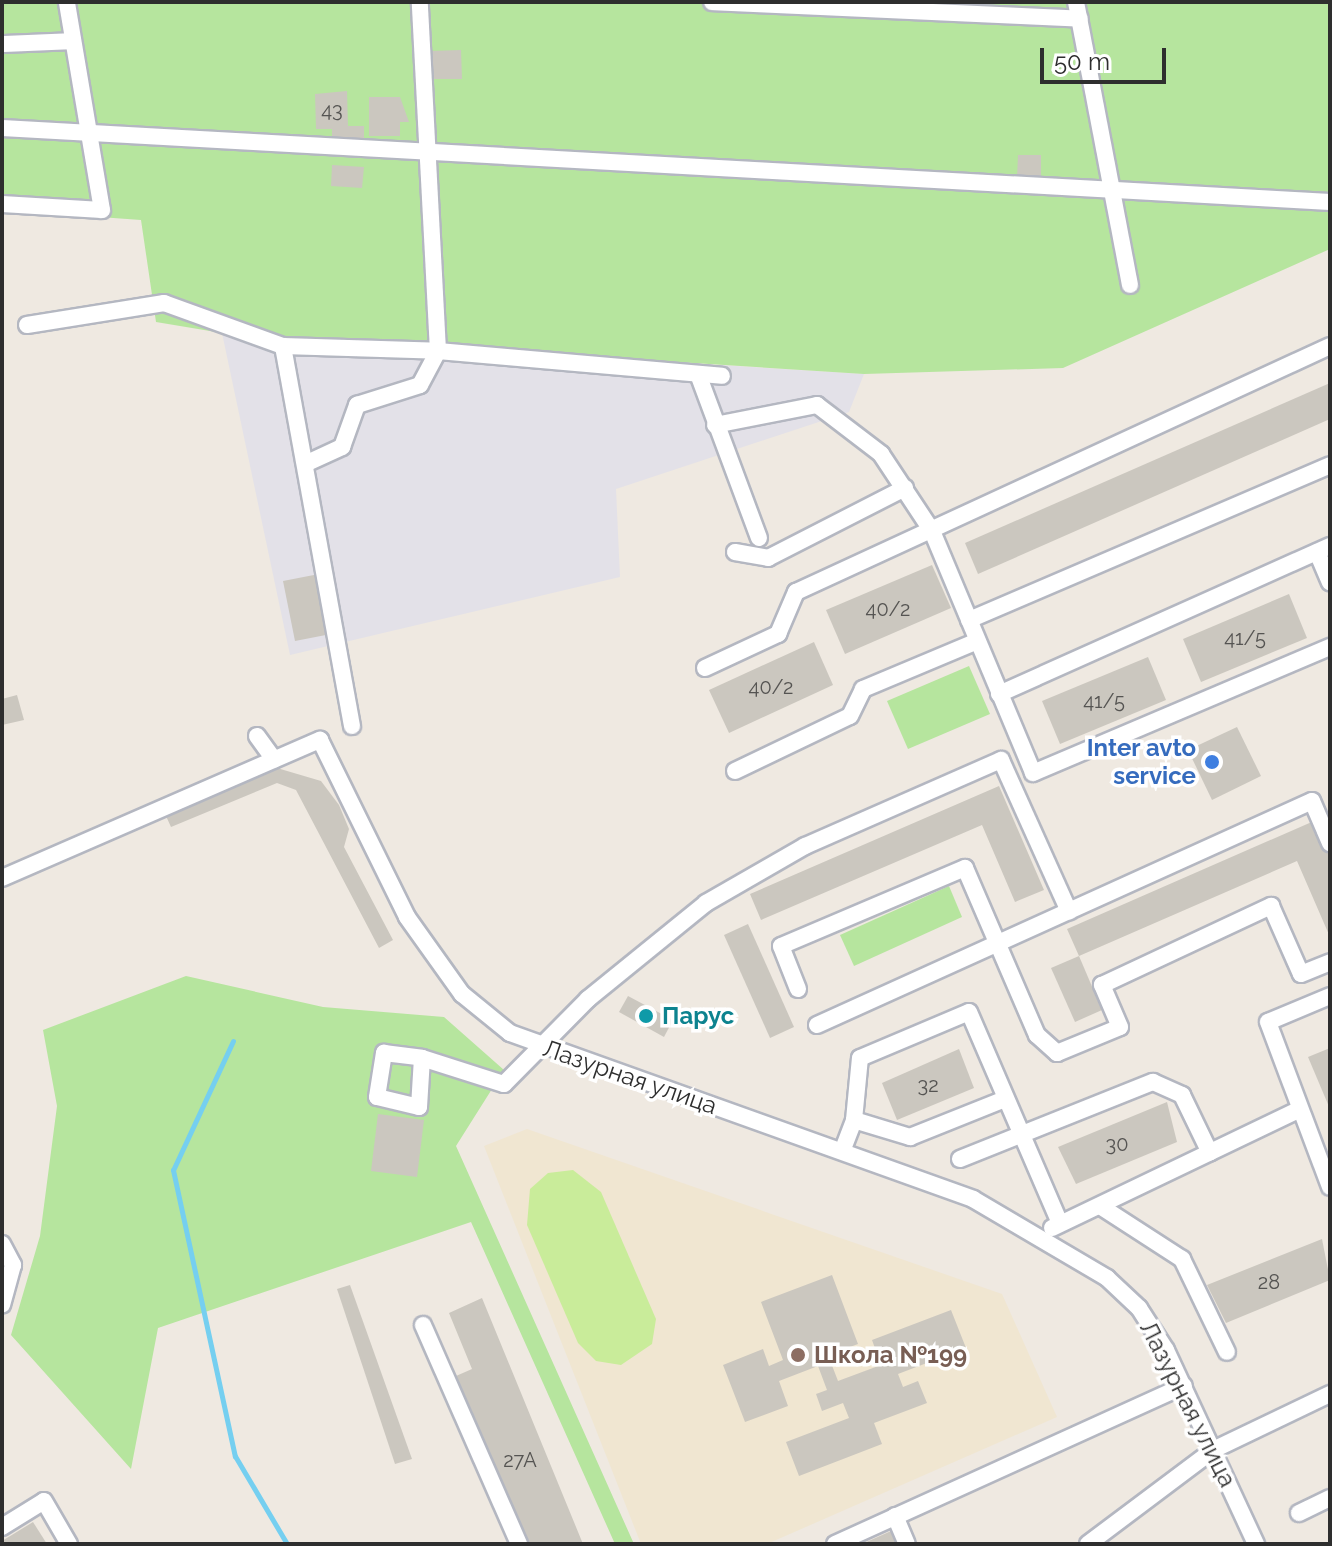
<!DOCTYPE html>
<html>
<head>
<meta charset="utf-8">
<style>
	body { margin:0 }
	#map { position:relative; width:1332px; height:1546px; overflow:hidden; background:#efe9e1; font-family:Raleway,sans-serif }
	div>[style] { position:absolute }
	.industrial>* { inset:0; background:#e3e1e8 }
	.education>* { inset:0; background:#f0e6d1 }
	.green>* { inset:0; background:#b6e59e }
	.pitch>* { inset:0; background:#c9ec9a }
	.stream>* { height:5px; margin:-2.5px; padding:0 2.5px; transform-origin:2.5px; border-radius:2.5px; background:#75cff0 }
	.building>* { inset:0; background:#cbc7bf }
	.roads { filter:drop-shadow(2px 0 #b4b7c1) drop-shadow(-2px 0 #b4b7c1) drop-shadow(0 2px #b4b7c1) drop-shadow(0 -2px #b4b7c1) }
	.minor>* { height:16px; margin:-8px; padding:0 8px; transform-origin:8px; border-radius:8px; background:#fff }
	.dots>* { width:22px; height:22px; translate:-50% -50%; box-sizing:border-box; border:4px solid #fff; border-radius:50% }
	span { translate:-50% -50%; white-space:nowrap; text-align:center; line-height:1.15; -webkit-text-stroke:7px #fff; paint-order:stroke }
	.number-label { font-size:20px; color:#555452 }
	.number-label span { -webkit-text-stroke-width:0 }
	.shop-label { font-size:24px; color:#366cbe; font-weight:700 }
	.right { translate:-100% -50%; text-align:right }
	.culture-label { font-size:24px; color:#0d838f; font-weight:700 }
	.left { translate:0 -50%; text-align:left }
	.street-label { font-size:24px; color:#2e2e2e }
	.education-label { font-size:24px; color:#785e54; font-weight:700 }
	.frame { position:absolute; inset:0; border:4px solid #2e2e2e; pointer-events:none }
	.scale { position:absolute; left:1040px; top:48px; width:126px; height:36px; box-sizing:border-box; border:4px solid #2e2e2e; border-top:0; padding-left:10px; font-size:24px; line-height:28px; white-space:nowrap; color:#2e2e2e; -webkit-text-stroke:6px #fff; paint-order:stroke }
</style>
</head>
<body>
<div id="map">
	<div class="industrial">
		<i style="clip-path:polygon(222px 333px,298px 339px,864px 374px,849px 412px,616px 489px,620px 577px,290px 655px)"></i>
	</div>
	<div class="education">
		<i style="clip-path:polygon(527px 1129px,1002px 1294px,1057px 1417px,767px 1544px,641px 1544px,484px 1146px)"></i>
	</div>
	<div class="green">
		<i style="clip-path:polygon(2px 2px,1330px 2px,1330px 249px,1063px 368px,864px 374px,222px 333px,156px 322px,141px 220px,2px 210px)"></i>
		<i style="clip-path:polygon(969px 666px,990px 714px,908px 749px,887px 701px)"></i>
		<i style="clip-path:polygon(949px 886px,962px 917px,854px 966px,840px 935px)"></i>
		<i style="clip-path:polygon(186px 976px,323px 1007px,444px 1017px,504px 1070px,456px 1146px,634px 1544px,615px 1544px,471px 1222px,158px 1328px,131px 1469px,11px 1335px,40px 1236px,57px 1106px,43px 1030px)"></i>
	</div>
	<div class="pitch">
		<i style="clip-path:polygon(573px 1170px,601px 1192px,656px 1319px,652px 1344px,621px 1365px,596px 1361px,578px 1343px,527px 1225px,530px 1189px,548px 1173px)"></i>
	</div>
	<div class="stream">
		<i style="left:233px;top:1041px;width:142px;rotate:114.9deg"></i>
		<i style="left:173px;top:1170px;width:293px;rotate:77.8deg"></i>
		<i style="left:235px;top:1456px;width:102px;rotate:59.4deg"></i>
	</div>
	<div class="building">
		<i style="clip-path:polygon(461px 50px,462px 79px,430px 79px,429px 51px)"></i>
		<i style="clip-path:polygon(347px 91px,348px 126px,364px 126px,364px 144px,332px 145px,332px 129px,316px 129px,315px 94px)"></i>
		<i style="clip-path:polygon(369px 97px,400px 97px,409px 122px,400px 122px,400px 136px,369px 136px)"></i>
		<i style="clip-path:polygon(1018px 155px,1041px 155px,1041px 179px,1017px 178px)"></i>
		<i style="clip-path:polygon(332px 165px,364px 167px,362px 188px,331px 186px)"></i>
		<i style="clip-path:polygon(1330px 383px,1330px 419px,978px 574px,965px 543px)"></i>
		<i style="clip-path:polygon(932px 565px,951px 608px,845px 654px,826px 610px)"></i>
		<i style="clip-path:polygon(319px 574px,331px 634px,295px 641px,283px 581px)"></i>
		<i style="clip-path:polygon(1289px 594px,1307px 638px,1201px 682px,1183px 639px)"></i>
		<i style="clip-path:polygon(814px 642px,833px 685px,729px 733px,709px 690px)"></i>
		<i style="clip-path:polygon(1148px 657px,1166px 700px,1060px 744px,1042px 701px)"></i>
		<i style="clip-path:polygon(17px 695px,24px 720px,2px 725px,2px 699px)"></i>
		<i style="clip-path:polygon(1237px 727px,1261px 776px,1212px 800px,1188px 750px)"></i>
		<i style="clip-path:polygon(277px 768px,321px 781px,339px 805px,349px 829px,344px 847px,393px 940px,379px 948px,296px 790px,277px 783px,171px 827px,166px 816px)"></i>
		<i style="clip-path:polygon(999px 786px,1044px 890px,1015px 902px,982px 825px,761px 920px,750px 894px)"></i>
		<i style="clip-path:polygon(1314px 821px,1330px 858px,1330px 937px,1297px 861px,1079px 956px,1067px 929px)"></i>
		<i style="clip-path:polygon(748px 924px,794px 1027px,770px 1038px,724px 935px)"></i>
		<i style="clip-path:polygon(1079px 956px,1102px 1010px,1075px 1022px,1051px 968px)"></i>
		<i style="clip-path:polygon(628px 996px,673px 1020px,664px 1037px,619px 1012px)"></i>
		<i style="clip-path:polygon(1330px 1048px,1330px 1109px,1308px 1057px)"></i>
		<i style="clip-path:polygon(959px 1049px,974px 1088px,897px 1120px,882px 1083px)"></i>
		<i style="clip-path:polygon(1167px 1102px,1177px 1142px,1076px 1184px,1058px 1147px)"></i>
		<i style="clip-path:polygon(378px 1114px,424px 1120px,417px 1177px,371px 1171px)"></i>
		<i style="clip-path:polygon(1322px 1239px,1330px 1280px,1226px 1323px,1207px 1285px)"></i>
		<i style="clip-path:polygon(832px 1275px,858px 1344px,828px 1355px,838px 1381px,881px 1365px,872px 1340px,951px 1310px,966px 1348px,898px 1374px,903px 1387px,918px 1381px,927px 1403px,874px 1423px,882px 1444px,799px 1476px,786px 1442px,849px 1418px,843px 1403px,822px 1411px,816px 1394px,827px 1390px,818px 1366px,779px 1381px,788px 1406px,745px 1422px,723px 1365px,763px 1349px,769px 1366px,783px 1360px,761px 1302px)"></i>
		<i style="clip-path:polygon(350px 1285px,412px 1459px,395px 1464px,337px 1289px)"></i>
		<i style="clip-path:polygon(482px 1298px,583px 1544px,528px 1544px,456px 1376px,472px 1369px,449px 1313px)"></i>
		<i style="clip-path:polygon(33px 1522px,47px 1544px,2px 1544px,2px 1541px)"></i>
		<i style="clip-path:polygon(891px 1531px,897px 1544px,862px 1544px)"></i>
	</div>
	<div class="roads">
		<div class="minor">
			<i style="left:712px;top:2px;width:368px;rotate:2.6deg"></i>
			<i style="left:1076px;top:2px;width:288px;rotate:79.2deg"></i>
			<i style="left:2px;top:44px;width:71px;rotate:-2.4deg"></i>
			<i style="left:2px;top:128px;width:1330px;rotate:3.19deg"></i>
			<i style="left:2px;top:204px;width:100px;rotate:3.4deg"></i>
			<i style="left:102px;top:210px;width:211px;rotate:-99.6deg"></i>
			<i style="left:27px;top:325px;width:139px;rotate:-9.1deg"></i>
			<i style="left:164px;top:303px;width:127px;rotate:19.9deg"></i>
			<i style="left:698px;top:374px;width:175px;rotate:69.6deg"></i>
			<i style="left:715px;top:425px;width:104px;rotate:-11.1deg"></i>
			<i style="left:817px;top:405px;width:81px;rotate:37.4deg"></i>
			<i style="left:881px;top:454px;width:92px;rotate:56.5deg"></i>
			<i style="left:932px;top:531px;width:262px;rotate:67.3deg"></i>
			<i style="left:1033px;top:773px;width:323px;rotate:-23deg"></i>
			<i style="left:305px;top:464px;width:41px;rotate:-24.7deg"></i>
			<i style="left:342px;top:447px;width:45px;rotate:-70.3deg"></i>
			<i style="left:357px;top:405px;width:66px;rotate:-17.6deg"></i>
			<i style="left:420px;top:385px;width:38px;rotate:-62deg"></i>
			<i style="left:438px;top:351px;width:349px;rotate:-93deg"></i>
			<i style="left:735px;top:552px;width:34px;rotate:10deg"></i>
			<i style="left:768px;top:558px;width:154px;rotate:-27.1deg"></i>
			<i style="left:1317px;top:552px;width:33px;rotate:67deg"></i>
			<i style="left:969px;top:620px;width:393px;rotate:-23.2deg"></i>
			<i style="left:705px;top:668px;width:81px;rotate:-25deg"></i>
			<i style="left:778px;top:634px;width:46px;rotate:-66.8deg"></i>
			<i style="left:796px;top:592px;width:588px;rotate:-24.73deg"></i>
			<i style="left:999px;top:694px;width:363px;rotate:-24.1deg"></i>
			<i style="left:352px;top:726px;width:386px;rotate:-100.3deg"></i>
			<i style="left:283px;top:346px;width:155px;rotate:1.8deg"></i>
			<i style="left:438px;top:351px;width:285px;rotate:5deg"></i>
			<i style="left:257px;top:736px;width:29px;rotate:54deg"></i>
			<i style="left:735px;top:771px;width:127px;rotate:-25.6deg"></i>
			<i style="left:850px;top:716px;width:30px;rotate:-64deg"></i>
			<i style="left:863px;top:689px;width:121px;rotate:-22.8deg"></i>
			<i style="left:2px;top:878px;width:347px;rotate:-23.5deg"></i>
			<i style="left:320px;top:740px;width:197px;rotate:63.8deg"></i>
			<i style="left:407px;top:917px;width:95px;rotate:54.5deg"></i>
			<i style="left:462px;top:994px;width:62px;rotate:39.1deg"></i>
			<i style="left:510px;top:1033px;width:492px;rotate:19.7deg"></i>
			<i style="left:973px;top:1199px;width:156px;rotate:30.5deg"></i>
			<i style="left:1107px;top:1278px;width:44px;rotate:43.2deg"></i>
			<i style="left:1139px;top:1308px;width:50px;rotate:57.3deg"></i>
			<i style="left:1166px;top:1350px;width:214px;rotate:65.1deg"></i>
			<i style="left:798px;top:989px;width:46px;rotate:-111.6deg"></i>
			<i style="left:781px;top:946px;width:200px;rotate:-23deg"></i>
			<i style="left:965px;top:868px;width:182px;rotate:66.7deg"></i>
			<i style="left:1037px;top:1035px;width:27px;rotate:42deg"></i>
			<i style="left:1057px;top:1053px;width:68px;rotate:-22.4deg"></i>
			<i style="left:1120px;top:1027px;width:46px;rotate:-113.2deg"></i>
			<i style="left:1102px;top:985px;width:187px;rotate:-25.1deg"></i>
			<i style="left:1271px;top:906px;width:74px;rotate:66.2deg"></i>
			<i style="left:1301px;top:974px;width:31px;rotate:-22deg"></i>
			<i style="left:1330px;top:996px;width:67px;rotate:157.2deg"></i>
			<i style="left:1268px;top:1022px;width:176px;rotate:69.4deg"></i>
			<i style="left:817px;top:1025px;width:543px;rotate:-24.35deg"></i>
			<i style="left:1312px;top:801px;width:46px;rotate:66.8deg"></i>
			<i style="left:422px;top:1058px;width:49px;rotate:93.5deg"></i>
			<i style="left:419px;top:1107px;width:43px;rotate:-166.6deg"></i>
			<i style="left:377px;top:1097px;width:45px;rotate:-81deg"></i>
			<i style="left:384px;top:1053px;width:38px;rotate:7deg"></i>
			<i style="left:422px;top:1058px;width:86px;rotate:17.6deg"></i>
			<i style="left:504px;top:1084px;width:120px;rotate:-45.3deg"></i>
			<i style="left:588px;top:999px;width:152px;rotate:-39.1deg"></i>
			<i style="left:706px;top:903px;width:114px;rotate:-29.9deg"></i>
			<i style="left:805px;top:846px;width:214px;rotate:-23.7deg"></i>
			<i style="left:1001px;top:760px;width:166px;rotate:65.8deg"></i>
			<i style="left:854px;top:1120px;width:59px;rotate:16.9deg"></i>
			<i style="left:910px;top:1137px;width:102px;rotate:-21.8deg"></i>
			<i style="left:843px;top:1149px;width:31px;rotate:-69deg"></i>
			<i style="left:854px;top:1120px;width:62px;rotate:-84.5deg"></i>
			<i style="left:860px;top:1058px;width:118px;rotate:-22.9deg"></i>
			<i style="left:969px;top:1012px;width:228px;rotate:66.7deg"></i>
			<i style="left:960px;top:1159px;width:208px;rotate:-21.8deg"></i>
			<i style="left:1153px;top:1082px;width:32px;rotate:24deg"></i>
			<i style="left:1182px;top:1095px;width:64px;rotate:64.2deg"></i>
			<i style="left:1100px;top:1206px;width:98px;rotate:32.9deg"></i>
			<i style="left:1182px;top:1259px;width:103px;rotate:64.2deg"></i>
			<i style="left:1052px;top:1228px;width:273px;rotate:-25.6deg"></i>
			<i style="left:2px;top:1244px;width:24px;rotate:62deg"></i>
			<i style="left:13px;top:1265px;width:41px;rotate:105.4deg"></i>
			<i style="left:423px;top:1325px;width:239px;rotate:66.3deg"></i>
			<i style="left:1299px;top:1513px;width:34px;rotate:-26deg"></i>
			<i style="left:895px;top:1516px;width:30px;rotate:67deg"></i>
			<i style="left:2px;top:1527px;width:49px;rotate:-31.8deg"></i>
			<i style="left:44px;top:1501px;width:50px;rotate:59.8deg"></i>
			<i style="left:835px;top:1544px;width:383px;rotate:-24.4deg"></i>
			<i style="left:1088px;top:1544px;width:156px;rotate:-36.9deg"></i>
			<i style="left:1213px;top:1450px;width:130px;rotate:-25.6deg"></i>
		</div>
	</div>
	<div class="dots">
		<i style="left:1212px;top:762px;background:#3f7fe0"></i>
		<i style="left:646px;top:1016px;background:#0f9aa8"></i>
		<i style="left:798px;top:1355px;background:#8d6e63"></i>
	</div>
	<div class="number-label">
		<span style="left:332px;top:110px">43</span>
		<span style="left:888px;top:609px">40/2</span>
		<span style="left:1245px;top:638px">41/5</span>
		<span style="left:771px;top:687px">40/2</span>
		<span style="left:1104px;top:701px">41/5</span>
		<span style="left:928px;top:1085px">32</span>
		<span style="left:1117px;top:1144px">30</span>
		<span style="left:1269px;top:1282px">28</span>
		<span style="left:520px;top:1460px">27А</span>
	</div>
	<div class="shop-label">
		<span class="right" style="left:1196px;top:762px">Inter avto<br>service</span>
	</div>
	<div class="culture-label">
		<span class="left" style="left:662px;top:1016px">Парус</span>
	</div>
	<div class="street-label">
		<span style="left:630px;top:1077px;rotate:19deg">Лазурная улица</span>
		<span style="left:1188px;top:1404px;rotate:63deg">Лазурная улица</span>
	</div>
	<div class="education-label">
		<span class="left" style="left:814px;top:1355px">Школа №199</span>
	</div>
	<div class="frame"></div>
	<div class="scale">50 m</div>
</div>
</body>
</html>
